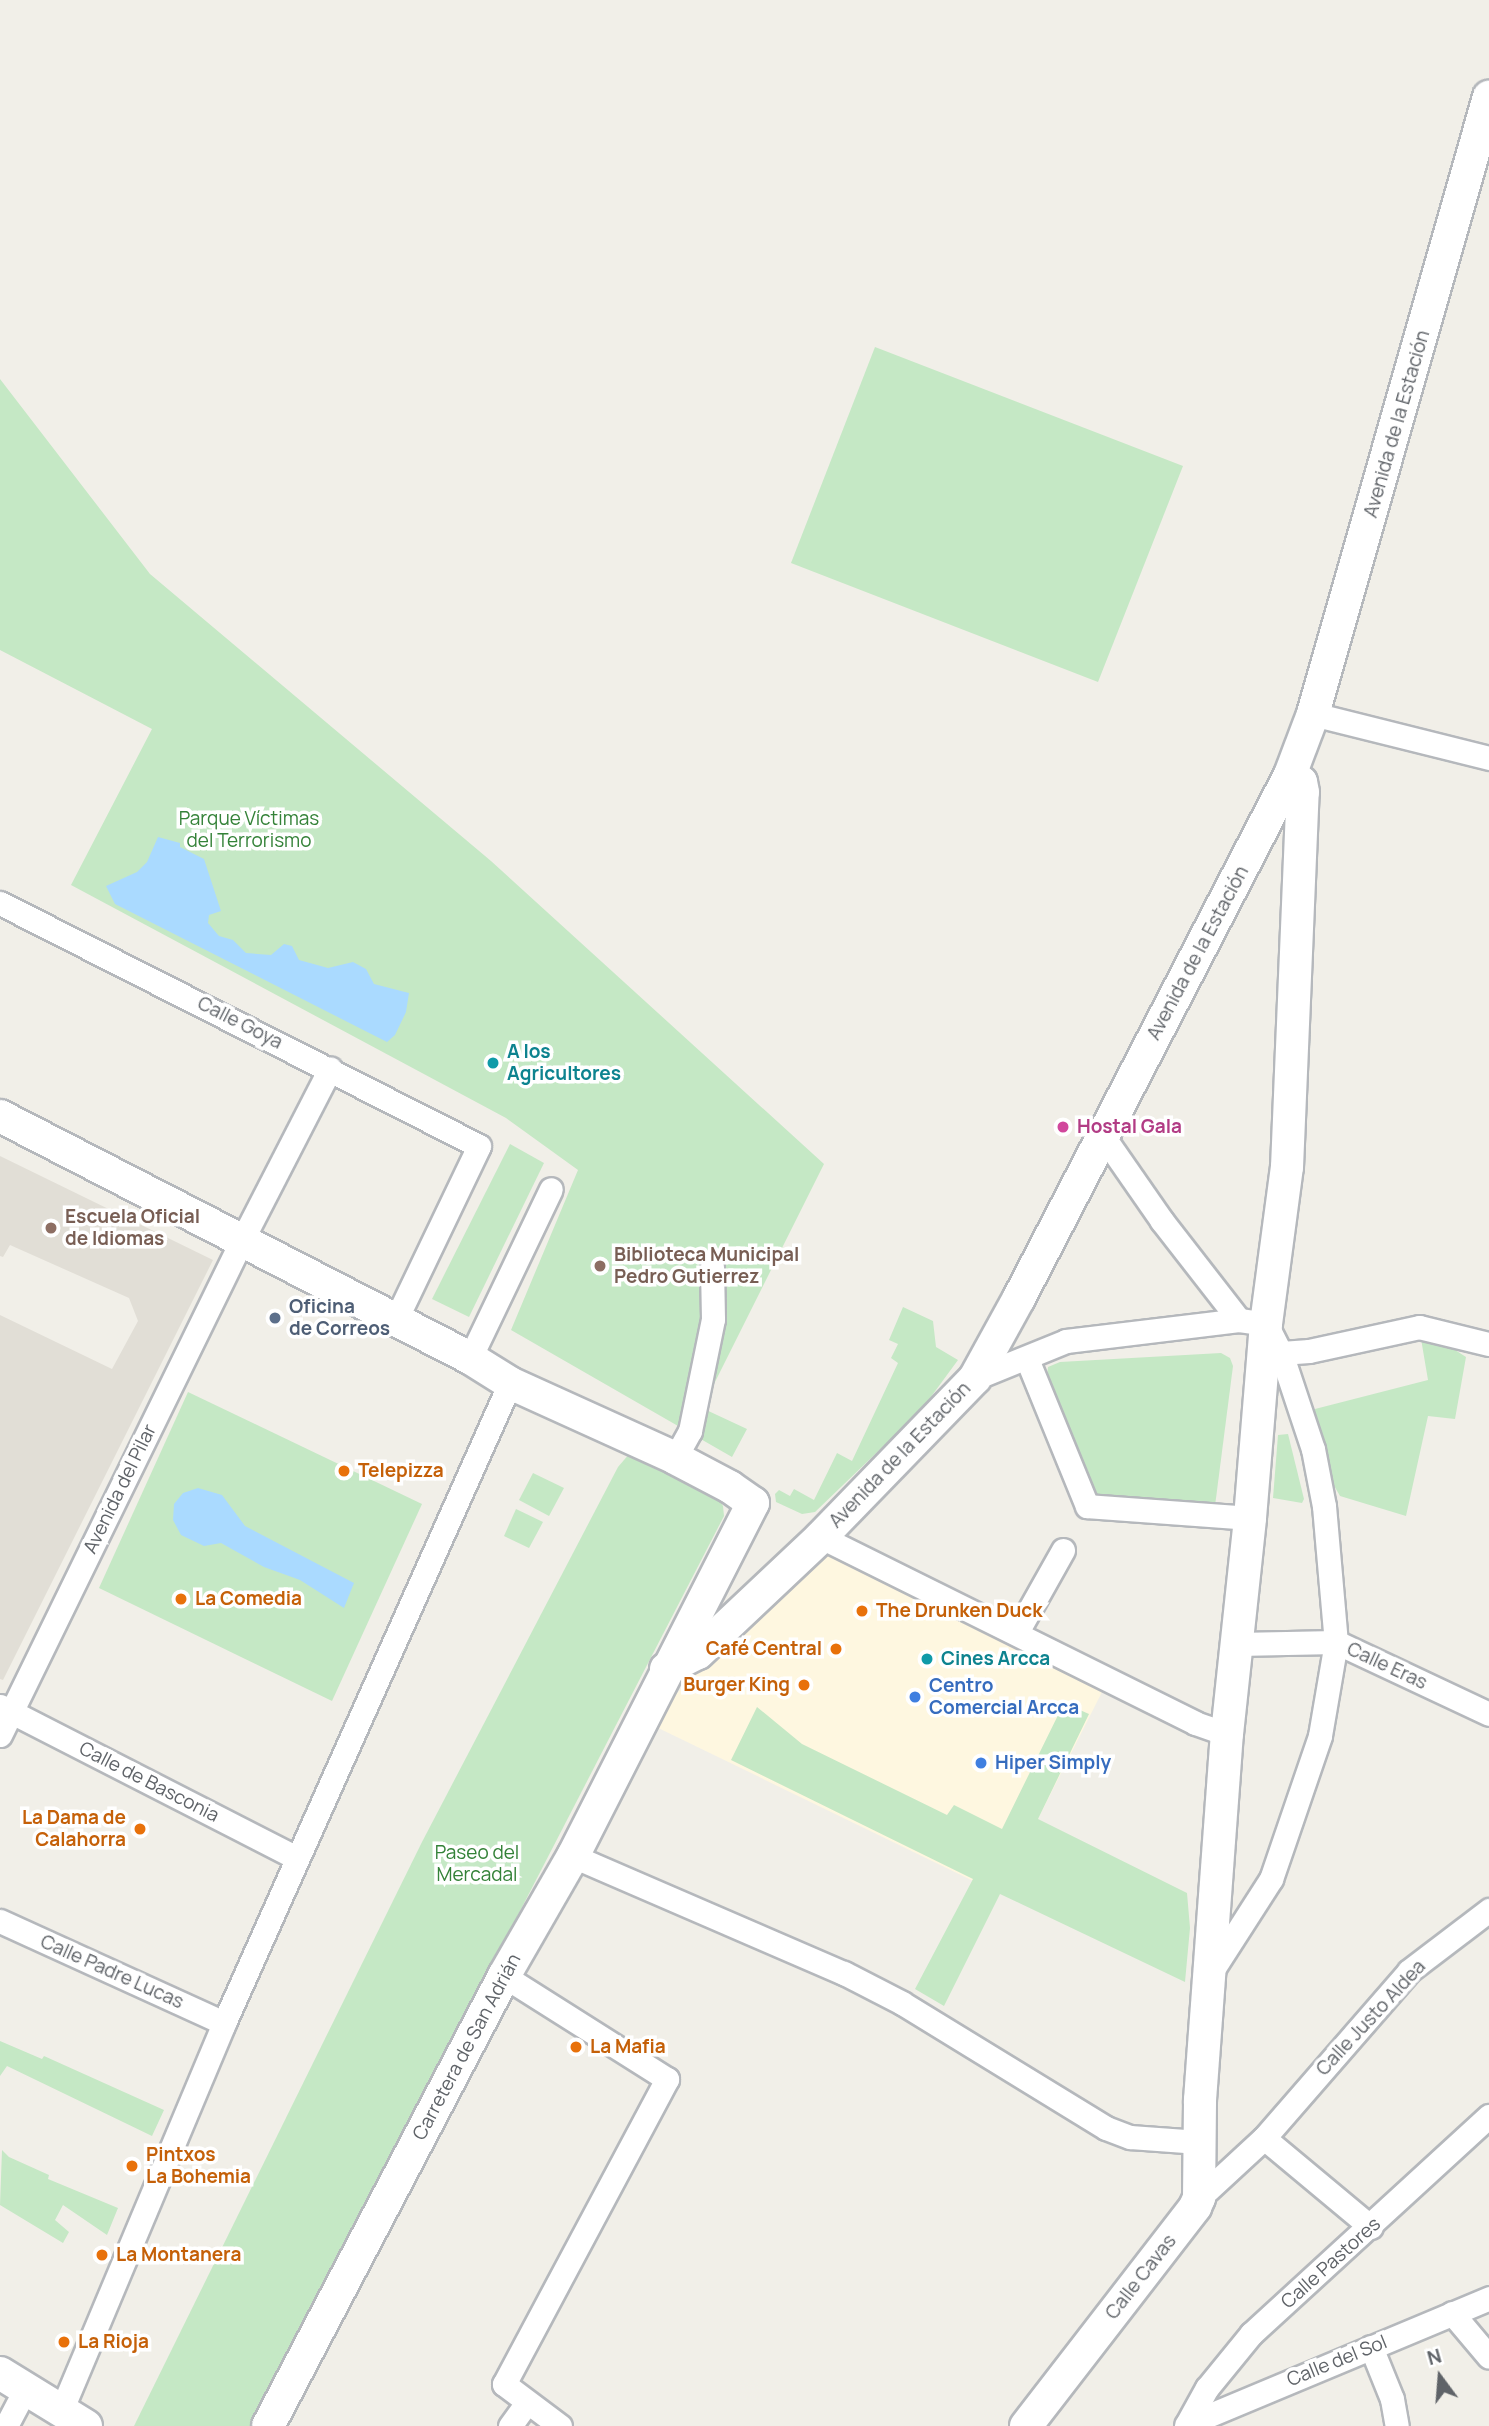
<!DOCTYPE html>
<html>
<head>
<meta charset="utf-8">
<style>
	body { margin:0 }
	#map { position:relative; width:1489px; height:2426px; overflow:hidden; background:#f1efe8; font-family:Manrope,sans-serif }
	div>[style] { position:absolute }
	.commercial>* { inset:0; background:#fef7e0 }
	.education>* { inset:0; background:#e1ded6 }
	.green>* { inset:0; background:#c5e8c5 }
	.water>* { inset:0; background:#aadaff }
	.roads { filter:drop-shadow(2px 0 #b5b8bc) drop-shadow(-2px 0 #b5b8bc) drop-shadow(0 2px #b5b8bc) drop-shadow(0 -2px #b5b8bc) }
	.street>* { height:23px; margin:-11.5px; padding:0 11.5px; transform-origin:11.5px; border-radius:11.5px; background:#fff }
	.secondary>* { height:32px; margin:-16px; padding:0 16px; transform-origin:16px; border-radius:16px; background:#fff }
	.dots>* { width:19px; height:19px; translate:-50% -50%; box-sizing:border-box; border:4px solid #fff; border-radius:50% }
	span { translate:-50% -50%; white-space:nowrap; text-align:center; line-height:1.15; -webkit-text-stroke:7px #fff; paint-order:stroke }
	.street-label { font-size:19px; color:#5f6368 }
	.park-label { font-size:19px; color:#348238 }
	.culture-label { font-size:19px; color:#0d838f; font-weight:700 }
	.left { translate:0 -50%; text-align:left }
	.hotel-label { font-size:19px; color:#b23c85; font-weight:700 }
	.education-label { font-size:19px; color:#785e54; font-weight:700 }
	.service-label { font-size:19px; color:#4e5e75; font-weight:700 }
	.food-label { font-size:19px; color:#c56008; font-weight:700 }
	.right { translate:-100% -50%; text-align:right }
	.shop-label { font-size:19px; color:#366cbe; font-weight:700 }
	.north { position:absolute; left:1405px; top:2342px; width:70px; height:70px; -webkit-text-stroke:5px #fff; paint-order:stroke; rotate:344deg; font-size:19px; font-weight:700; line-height:28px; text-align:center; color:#5f6368 }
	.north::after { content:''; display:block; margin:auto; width:24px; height:32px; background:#5f6368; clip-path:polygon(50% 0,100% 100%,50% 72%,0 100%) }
</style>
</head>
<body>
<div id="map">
	<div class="commercial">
		<i style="clip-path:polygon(823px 1553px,1102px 1692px,1000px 1894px,650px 1724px,694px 1674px)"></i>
	</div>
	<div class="education">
		<i style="clip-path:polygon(0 1156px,213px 1260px,3px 1680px,0 1679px,0 1315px,112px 1369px,138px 1321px,129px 1298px,10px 1245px,3px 1257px,0 1256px)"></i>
	</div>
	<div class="green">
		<i style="clip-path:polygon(875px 347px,1183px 466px,1098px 682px,791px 563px)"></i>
		<i style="clip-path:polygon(0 379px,150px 574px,491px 861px,824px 1164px,702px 1408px,747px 1429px,732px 1457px,511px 1330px,578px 1170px,506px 1118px,71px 885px,152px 729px,0 650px)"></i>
		<i style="clip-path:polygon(510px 1144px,544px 1163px,469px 1317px,432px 1299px)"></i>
		<i style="clip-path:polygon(903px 1307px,933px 1321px,936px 1347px,958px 1360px,922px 1409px,815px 1512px,802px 1514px,776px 1502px,775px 1494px,779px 1490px,790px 1496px,794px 1489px,814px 1500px,837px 1453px,852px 1461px,898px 1363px,891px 1358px,898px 1344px,889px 1340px)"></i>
		<i style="clip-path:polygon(1419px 1327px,1466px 1357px,1455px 1419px,1428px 1416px,1406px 1516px,1340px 1496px,1313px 1449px,1315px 1409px,1428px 1380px)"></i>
		<i style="clip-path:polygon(1221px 1353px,1230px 1358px,1233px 1366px,1215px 1506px,1100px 1496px,1092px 1492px,1047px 1375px,1048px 1367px,1060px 1362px)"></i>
		<i style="clip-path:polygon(188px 1392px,422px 1504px,332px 1701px,99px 1588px)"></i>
		<i style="clip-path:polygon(1288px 1434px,1304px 1499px,1302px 1503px,1273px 1498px,1278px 1435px)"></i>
		<i style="clip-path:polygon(630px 1453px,718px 1498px,723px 1506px,724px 1516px,254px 2426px,134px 2426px,422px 1842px,618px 1467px)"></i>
		<i style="clip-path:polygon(533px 1473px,564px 1488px,549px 1516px,519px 1500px)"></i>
		<i style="clip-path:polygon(516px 1509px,543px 1522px,529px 1548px,504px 1536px)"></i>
		<i style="clip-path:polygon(1064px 1703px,1089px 1714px,1038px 1819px,1187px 1893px,1190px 1928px,1185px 1982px,1000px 1894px,944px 2006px,915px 1989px,973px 1879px,731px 1760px,757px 1707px,802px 1744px,947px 1815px,954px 1805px,1002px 1829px)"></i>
		<i style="clip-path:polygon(0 2041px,42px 2059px,44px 2056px,164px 2110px,152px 2136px,7px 2066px,0 2076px)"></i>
		<i style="clip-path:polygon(2px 2150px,9px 2157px,49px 2175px,48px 2179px,118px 2208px,107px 2235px,63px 2205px,55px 2220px,69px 2232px,63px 2243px,0 2205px)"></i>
	</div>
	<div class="water">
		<i style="clip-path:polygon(158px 837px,180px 843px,180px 847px,204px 859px,221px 911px,209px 915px,208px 923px,219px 936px,233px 940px,246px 953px,271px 955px,284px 944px,292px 946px,299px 960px,328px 968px,353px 962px,366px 969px,374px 984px,409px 993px,406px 1012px,395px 1035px,387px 1042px,115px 904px,106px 886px,137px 872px,147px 862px)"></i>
		<i style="clip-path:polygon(198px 1488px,222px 1495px,245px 1526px,354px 1583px,344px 1608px,300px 1580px,264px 1567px,221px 1543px,204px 1546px,181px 1535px,173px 1520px,174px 1504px,183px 1493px)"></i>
	</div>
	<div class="roads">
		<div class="street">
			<i style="left:1313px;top:714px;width:181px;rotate:14deg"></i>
			<i style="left:0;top:903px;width:537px;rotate:26.9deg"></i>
			<i style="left:479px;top:1146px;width:194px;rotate:115.6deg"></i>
			<i style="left:1103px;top:1136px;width:103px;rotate:55.2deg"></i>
			<i style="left:1162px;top:1221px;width:125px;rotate:52.1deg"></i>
			<i style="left:1281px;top:1353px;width:28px;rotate:-4deg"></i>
			<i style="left:1309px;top:1351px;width:113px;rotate:-12.3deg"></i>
			<i style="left:1419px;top:1327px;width:72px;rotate:13.7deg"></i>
			<i style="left:470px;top:1358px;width:187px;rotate:-64.4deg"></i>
			<i style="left:1027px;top:1359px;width:159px;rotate:67.8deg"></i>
			<i style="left:1087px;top:1506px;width:163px;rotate:4.2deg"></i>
			<i style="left:975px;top:1378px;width:98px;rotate:-22.1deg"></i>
			<i style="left:1066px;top:1341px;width:174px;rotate:-6.9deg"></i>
			<i style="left:1239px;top:1320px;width:27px;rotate:8deg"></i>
			<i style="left:1266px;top:1324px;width:33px;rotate:63deg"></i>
			<i style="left:1281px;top:1353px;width:101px;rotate:71.6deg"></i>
			<i style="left:1313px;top:1449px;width:58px;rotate:79.1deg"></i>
			<i style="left:1324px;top:1506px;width:137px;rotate:85deg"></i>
			<i style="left:1336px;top:1642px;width:95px;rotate:99.7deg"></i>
			<i style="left:1320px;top:1736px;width:151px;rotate:108.9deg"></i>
			<i style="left:1271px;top:1879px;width:109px;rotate:122.7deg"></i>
			<i style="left:675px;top:1458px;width:31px;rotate:-61deg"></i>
			<i style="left:690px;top:1431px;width:114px;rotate:-78.4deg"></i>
			<i style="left:713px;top:1319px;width:52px;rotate:-91.1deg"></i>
			<i style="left:821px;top:1537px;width:418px;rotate:26.4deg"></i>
			<i style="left:1195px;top:1723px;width:34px;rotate:19deg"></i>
			<i style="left:1017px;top:1632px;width:94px;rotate:-60.7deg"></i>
			<i style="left:1237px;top:1644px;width:99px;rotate:-1.2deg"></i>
			<i style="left:1336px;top:1642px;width:169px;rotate:25.2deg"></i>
			<i style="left:0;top:1706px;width:334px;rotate:27.1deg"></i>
			<i style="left:0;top:1735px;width:549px;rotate:-63.95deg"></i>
			<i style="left:241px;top:1242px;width:195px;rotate:-62.8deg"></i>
			<i style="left:573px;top:1856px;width:295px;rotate:23.4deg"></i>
			<i style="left:844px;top:1973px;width:65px;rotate:27.3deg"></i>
			<i style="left:902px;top:2003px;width:239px;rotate:31.5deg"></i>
			<i style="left:1106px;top:2128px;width:26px;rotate:21deg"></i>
			<i style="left:1130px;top:2137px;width:69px;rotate:4.1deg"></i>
			<i style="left:0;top:1921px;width:246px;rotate:24.5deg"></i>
			<i style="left:504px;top:1976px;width:193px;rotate:32.3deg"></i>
			<i style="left:667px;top:2079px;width:346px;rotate:118.1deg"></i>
			<i style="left:504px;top:2384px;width:70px;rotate:36.9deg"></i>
			<i style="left:1264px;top:2138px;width:139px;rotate:39.8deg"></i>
			<i style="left:1199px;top:2198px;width:88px;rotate:-42.7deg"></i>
			<i style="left:1264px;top:2138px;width:221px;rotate:-49deg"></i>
			<i style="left:1409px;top:1971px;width:101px;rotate:-37.3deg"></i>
			<i style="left:1452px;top:2313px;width:57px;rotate:49.9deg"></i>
			<i style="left:1371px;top:2347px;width:56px;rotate:68deg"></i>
			<i style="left:1392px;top:2399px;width:27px;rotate:80deg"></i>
			<i style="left:61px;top:2411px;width:421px;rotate:-67.2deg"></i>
			<i style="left:224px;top:2023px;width:701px;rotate:-65.92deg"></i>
			<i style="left:1188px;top:2422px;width:39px;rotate:-61deg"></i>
			<i style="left:1207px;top:2388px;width:70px;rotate:-50.8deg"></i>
			<i style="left:1251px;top:2334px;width:323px;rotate:-42.5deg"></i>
			<i style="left:1186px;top:2425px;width:329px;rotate:-22.7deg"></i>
			<i style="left:6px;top:2426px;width:43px;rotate:-62.2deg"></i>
			<i style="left:510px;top:2426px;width:29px;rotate:-54deg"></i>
		</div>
		<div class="secondary">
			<i style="left:0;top:1116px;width:529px;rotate:27.24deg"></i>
			<i style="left:470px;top:1358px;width:47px;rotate:32deg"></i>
			<i style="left:510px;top:1383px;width:181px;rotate:24.4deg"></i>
			<i style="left:675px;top:1458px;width:62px;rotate:27.8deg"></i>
			<i style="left:730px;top:1487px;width:28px;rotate:35deg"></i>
			<i style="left:753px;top:1503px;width:396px;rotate:117deg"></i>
			<i style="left:573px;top:1856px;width:138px;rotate:119.9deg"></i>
			<i style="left:504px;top:1976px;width:508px;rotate:117.67deg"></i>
			<i style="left:666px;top:1669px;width:36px;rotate:-27deg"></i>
			<i style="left:698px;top:1653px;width:169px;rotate:-43.3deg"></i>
			<i style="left:821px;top:1537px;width:221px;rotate:-45.9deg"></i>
			<i style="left:975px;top:1378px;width:91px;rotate:-61.2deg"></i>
			<i style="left:1019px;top:1298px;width:589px;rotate:-62.61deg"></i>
			<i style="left:1290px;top:775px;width:65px;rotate:-69.3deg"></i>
			<i style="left:1313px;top:714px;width:642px;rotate:-74.08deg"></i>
			<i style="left:0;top:2373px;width:101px;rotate:31.6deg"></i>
			<i style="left:1026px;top:2426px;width:277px;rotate:-52.3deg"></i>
			<i style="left:1195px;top:2207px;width:10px;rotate:-66deg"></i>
			<i style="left:1199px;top:2198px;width:98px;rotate:-89.4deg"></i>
			<i style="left:1200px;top:2100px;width:367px;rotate:-85.8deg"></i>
			<i style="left:1227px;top:1734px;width:217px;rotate:-83.9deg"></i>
			<i style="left:1250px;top:1518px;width:195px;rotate:-85.3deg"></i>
			<i style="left:1266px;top:1324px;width:158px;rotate:-82.4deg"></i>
			<i style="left:1287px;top:1167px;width:375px;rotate:-87.6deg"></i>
			<i style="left:1303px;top:792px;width:10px;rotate:-101deg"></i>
			<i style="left:1301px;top:782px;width:13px;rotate:-148deg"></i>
		</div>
	</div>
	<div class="dots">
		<i style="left:493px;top:1063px;background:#0f9aa8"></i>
		<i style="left:1063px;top:1127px;background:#d1479c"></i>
		<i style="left:51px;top:1228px;background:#8d6e63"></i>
		<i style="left:600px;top:1266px;background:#8d6e63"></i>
		<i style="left:275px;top:1318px;background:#5c6f8a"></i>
		<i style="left:344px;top:1471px;background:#e8710a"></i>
		<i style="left:181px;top:1599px;background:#e8710a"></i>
		<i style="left:862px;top:1611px;background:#e8710a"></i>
		<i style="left:836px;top:1649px;background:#e8710a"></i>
		<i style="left:927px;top:1659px;background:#0f9aa8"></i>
		<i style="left:804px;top:1685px;background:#e8710a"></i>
		<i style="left:915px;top:1697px;background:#3f7fe0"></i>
		<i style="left:981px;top:1763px;background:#3f7fe0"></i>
		<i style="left:140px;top:1829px;background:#e8710a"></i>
		<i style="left:576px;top:2047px;background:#e8710a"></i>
		<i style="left:132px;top:2166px;background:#e8710a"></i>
		<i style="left:102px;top:2255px;background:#e8710a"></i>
		<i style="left:64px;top:2342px;background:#e8710a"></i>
	</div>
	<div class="street-label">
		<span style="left:1397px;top:424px;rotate:-74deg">Avenida de la Estación</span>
		<span style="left:1198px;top:953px;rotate:-62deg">Avenida de la Estación</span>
		<span style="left:240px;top:1023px;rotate:27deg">Calle Goya</span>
		<span style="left:900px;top:1455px;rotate:-46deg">Avenida de la Estación</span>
		<span style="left:120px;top:1489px;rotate:-64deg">Avenida del Pilar</span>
		<span style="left:1387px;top:1666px;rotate:25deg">Calle Eras</span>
		<span style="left:149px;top:1782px;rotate:27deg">Calle de Basconia</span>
		<span style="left:112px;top:1972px;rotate:24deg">Calle Padre Lucas</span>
		<span style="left:1371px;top:2018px;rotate:-47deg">Calle Justo Aldea</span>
		<span style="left:467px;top:2047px;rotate:-62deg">Carretera de San Adrián</span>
		<span style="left:1331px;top:2263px;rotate:-42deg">Calle Pastores</span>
		<span style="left:1141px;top:2277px;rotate:-52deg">Calle Cavas</span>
		<span style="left:1337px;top:2361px;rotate:-22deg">Calle del Sol</span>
	</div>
	<div class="park-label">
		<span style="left:249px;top:830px">Parque Víctimas<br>del Terrorismo</span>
		<span style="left:477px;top:1864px">Paseo del<br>Mercadal</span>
	</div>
	<div class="culture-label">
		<span class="left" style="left:507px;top:1063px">A los<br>Agricultores</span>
		<span class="left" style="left:941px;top:1659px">Cines Arcca</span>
	</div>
	<div class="hotel-label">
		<span class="left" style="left:1077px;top:1127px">Hostal Gala</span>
	</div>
	<div class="education-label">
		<span class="left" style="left:65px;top:1228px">Escuela Oficial<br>de Idiomas</span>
		<span class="left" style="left:614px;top:1266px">Biblioteca Municipal<br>Pedro Gutierrez</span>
	</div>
	<div class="service-label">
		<span class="left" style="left:289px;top:1318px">Oficina<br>de Correos</span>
	</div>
	<div class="food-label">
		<span class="left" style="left:358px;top:1471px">Telepizza</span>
		<span class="left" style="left:195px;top:1599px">La Comedia</span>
		<span class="left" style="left:876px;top:1611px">The Drunken Duck</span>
		<span class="right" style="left:822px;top:1649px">Café Central</span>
		<span class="right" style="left:790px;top:1685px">Burger King</span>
		<span class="right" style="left:126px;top:1829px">La Dama de<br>Calahorra</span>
		<span class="left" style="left:590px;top:2047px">La Mafia</span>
		<span class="left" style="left:146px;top:2166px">Pintxos<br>La Bohemia</span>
		<span class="left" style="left:116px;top:2255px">La Montanera</span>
		<span class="left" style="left:78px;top:2342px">La Rioja</span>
	</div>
	<div class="shop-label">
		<span class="left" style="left:929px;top:1697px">Centro<br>Comercial Arcca</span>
		<span class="left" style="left:995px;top:1763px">Hiper Simply</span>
	</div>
	<div class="north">N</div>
</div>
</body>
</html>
